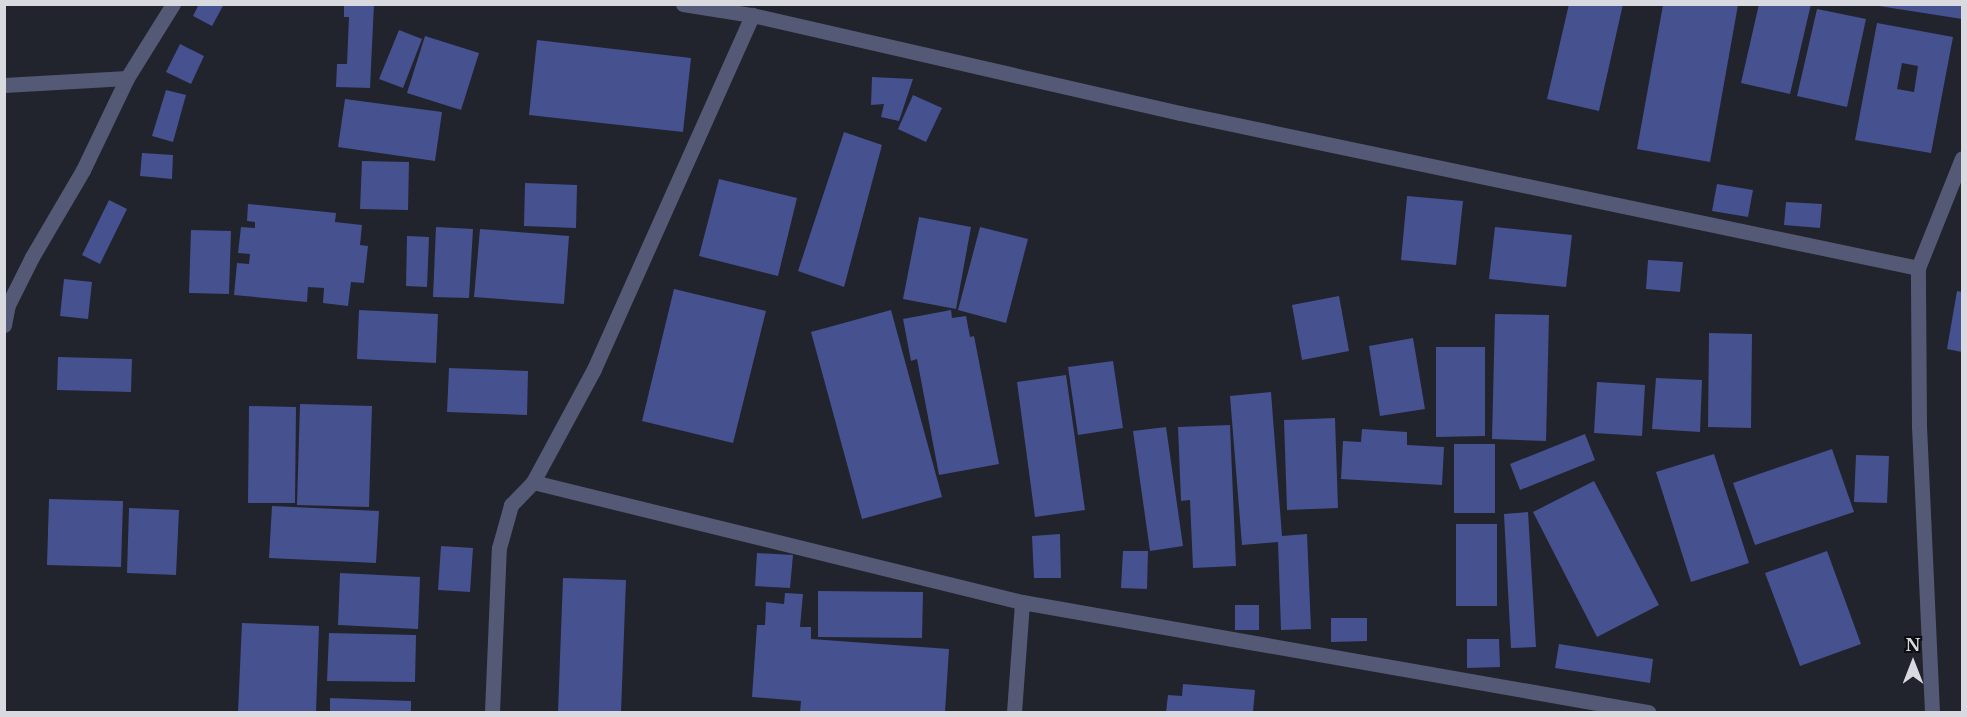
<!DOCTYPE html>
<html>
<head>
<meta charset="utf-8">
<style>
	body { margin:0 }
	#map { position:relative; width:1967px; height:717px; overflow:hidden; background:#21232d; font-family:"Libre Baskerville",serif }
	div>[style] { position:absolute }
	.building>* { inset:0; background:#46518f }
	.street>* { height:15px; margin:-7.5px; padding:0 7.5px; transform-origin:7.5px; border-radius:7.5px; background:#545a76 }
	span { translate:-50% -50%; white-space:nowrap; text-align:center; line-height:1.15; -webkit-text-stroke:4.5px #0c0d11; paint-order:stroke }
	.frame { position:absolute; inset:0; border:6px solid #d8dae0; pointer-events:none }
	.north { position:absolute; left:1883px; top:633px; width:60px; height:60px; -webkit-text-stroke:4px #0c0d11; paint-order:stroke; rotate:0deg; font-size:16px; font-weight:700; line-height:24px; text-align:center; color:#d8dae0 }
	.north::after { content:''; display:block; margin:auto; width:21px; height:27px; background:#d8dae0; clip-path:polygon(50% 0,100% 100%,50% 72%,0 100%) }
</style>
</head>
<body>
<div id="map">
	<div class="building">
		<i style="clip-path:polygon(199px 4px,224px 4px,212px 26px,193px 16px)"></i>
		<i style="clip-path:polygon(344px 4px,374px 4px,370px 88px,336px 87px,337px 64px,347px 64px,349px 17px,344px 17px)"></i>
		<i style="clip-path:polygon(1569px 4px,1623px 4px,1599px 111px,1547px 99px)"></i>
		<i style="clip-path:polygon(1759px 4px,1811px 4px,1790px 94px,1741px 83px)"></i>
		<i style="clip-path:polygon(1663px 5px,1738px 5px,1710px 162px,1637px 149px)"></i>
		<i style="clip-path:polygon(1880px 5px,1962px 5px,1962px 19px,1879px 6px)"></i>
		<i style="clip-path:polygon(1817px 9px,1866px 19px,1847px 107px,1797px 96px)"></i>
		<i style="clip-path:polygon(evenodd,1877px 23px,1953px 37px,1931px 153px,1855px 140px,1877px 23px,1902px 63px,1918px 66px,1914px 92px,1897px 89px,1902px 63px)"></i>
		<i style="clip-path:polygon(399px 30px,422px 39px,403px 88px,379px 79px)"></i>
		<i style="clip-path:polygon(425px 36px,479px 53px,461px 110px,407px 93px)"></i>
		<i style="clip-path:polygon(537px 40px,691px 58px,683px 132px,529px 115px)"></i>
		<i style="clip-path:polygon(180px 44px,204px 56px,191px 84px,166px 72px)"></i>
		<i style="clip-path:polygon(872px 77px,913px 79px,899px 121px,881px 117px,884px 104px,871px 105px)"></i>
		<i style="clip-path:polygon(166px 90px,186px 95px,173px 142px,152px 136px)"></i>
		<i style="clip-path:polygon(913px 95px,942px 108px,926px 142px,898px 129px)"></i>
		<i style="clip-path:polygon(345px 99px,442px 112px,435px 161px,338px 147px)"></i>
		<i style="clip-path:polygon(844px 132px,882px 145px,844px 287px,798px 271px)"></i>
		<i style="clip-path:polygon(142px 153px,173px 155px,172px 179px,140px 176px)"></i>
		<i style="clip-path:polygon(362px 161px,409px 162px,408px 210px,360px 209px)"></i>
		<i style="clip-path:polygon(719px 179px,797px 198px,778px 276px,699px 256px)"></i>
		<i style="clip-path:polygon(525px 183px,577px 185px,576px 228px,524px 226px)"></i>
		<i style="clip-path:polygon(1717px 184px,1753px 190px,1748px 217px,1712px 211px)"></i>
		<i style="clip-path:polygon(1407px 196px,1463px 201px,1456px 265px,1401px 260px)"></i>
		<i style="clip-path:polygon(109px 200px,127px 209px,100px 264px,82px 255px)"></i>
		<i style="clip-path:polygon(1786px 202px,1822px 204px,1820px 228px,1784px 225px)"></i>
		<i style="clip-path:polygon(248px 204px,336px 213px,335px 222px,362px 225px,360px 245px,368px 246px,364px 283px,351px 282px,348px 306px,323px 303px,324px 288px,308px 287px,307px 302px,234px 295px,237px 263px,249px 264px,250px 254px,238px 253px,241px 227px,255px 228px,255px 222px,247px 221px)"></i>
		<i style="clip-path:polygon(919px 217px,971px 227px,956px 309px,903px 299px)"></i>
		<i style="clip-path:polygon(436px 227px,473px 229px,469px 298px,433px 297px)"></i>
		<i style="clip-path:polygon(980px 227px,1028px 239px,1006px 323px,958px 310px)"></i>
		<i style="clip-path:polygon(1495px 227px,1572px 235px,1566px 287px,1489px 279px)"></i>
		<i style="clip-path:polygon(480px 229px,569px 236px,564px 304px,474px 297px)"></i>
		<i style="clip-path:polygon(191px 230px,231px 231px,229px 294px,189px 293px)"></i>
		<i style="clip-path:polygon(407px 236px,429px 237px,427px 287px,406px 286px)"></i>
		<i style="clip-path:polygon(1648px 260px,1683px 262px,1680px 292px,1646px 289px)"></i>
		<i style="clip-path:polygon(64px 279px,92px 282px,88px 319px,60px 316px)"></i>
		<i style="clip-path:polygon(674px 289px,766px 311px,733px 443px,642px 421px)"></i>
		<i style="clip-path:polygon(1957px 291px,1962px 292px,1962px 352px,1947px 349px)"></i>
		<i style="clip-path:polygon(1339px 296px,1349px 351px,1302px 360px,1292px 305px)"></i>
		<i style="clip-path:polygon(359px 310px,438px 314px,436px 363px,357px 359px)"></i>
		<i style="clip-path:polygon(891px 310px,942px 497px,862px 519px,811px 332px)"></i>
		<i style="clip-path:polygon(951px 310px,952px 318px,966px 316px,970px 337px,974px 336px,999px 464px,939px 475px,917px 359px,911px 361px,903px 319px)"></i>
		<i style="clip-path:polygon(1495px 314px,1549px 315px,1546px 441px,1492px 439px)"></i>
		<i style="clip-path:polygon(1709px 333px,1752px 334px,1751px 428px,1708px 427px)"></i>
		<i style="clip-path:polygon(1413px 338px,1425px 409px,1380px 416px,1369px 346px)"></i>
		<i style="clip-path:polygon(1436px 347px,1485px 347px,1485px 436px,1436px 437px)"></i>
		<i style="clip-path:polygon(58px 357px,132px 359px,131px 392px,57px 390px)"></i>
		<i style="clip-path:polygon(1113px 361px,1123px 428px,1078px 435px,1068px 367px)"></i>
		<i style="clip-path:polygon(449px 368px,528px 371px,527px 415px,447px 412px)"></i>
		<i style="clip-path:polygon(1066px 375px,1085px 510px,1035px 517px,1017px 382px)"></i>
		<i style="clip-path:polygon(1656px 378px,1702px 380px,1700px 432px,1652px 429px)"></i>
		<i style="clip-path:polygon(1597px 382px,1645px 385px,1642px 436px,1594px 433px)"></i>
		<i style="clip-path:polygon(1271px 392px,1282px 536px,1307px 534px,1311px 629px,1281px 630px,1278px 542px,1242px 545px,1230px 396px)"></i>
		<i style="clip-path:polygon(300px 404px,372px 406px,369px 507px,297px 505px)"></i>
		<i style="clip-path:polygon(249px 406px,296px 407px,295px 503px,248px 503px)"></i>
		<i style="clip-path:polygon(1335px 418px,1338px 508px,1287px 510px,1284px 420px)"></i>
		<i style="clip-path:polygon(1230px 425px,1236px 566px,1193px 568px,1190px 500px,1181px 501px,1178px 427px)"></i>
		<i style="clip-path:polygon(1166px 427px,1183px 546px,1150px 551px,1133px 431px)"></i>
		<i style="clip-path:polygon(1362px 429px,1407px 432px,1407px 445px,1444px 447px,1442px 485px,1341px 479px,1343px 441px,1361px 442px)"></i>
		<i style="clip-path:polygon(1585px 434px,1595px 460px,1520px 490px,1510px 464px)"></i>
		<i style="clip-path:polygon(1454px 444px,1495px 444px,1495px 513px,1454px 513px)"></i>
		<i style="clip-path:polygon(1832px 449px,1854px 512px,1755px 545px,1733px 483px)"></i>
		<i style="clip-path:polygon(1714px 454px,1749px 563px,1691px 582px,1656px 472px)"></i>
		<i style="clip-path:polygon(1856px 455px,1889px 456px,1887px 503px,1854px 502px)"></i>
		<i style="clip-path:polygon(1594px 481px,1659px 605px,1597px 637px,1533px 512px)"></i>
		<i style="clip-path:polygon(49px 499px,123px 501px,121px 567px,47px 565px)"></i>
		<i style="clip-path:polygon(272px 506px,379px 511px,376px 563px,269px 558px)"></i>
		<i style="clip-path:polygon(129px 508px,179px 510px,176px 575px,127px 573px)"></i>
		<i style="clip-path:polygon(1528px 512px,1536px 647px,1511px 648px,1504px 514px)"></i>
		<i style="clip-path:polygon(1456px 524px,1497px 524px,1497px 606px,1456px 606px)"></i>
		<i style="clip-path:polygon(1060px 534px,1061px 578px,1034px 578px,1032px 536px)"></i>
		<i style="clip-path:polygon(441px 546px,473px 548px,470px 592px,438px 590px)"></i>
		<i style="clip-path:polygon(1123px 551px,1148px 551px,1147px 589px,1121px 588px)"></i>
		<i style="clip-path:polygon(1827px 551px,1861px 644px,1800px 666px,1765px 573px)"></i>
		<i style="clip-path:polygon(757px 553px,793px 555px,790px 588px,755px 586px)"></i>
		<i style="clip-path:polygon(340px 573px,420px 577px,418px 629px,338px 625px)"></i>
		<i style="clip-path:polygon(563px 578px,626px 580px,621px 712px,558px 712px)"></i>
		<i style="clip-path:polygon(818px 591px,923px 592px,922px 638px,818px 637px)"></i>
		<i style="clip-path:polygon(785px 593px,803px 594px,800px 627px,811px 627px,811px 639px,949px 649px,945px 712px,800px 712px,801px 701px,752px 697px,757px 625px,765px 625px,766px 602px,784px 604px)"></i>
		<i style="clip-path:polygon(1235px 605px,1259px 605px,1259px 630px,1235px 630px)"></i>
		<i style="clip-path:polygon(1331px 618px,1367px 618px,1367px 641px,1331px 642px)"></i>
		<i style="clip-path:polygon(242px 623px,319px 626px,316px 712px,238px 712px)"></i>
		<i style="clip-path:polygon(329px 633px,416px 635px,415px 682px,327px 681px)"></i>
		<i style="clip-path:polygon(1467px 639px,1499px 639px,1500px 667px,1467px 668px)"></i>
		<i style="clip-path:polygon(1559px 644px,1653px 659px,1650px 683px,1555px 668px)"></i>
		<i style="clip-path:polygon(1183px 684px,1255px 690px,1253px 712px,1166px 712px,1168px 695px,1182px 696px)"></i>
		<i style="clip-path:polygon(330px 698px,411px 701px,411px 712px,330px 712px)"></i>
	</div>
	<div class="street">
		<i style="left:683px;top:4px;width:70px;rotate:9.1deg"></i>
		<i style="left:752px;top:15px;width:439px;rotate:12.9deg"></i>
		<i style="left:1180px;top:113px;width:754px;rotate:11.86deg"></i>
		<i style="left:4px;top:85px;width:123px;rotate:-3.3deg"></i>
		<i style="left:4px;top:325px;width:20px;rotate:-79deg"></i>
		<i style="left:8px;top:305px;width:54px;rotate:-63.4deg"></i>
		<i style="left:32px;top:257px;width:101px;rotate:-59.6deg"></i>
		<i style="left:83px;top:170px;width:102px;rotate:-64.4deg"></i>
		<i style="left:127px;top:78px;width:87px;rotate:-58.1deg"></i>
		<i style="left:533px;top:482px;width:504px;rotate:13.79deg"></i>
		<i style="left:1022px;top:602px;width:636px;rotate:9.97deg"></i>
		<i style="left:492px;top:712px;width:164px;rotate:-87.6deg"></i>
		<i style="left:499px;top:548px;width:45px;rotate:-74.4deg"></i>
		<i style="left:511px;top:505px;width:32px;rotate:-46deg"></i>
		<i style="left:533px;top:482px;width:128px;rotate:-61.6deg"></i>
		<i style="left:594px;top:369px;width:388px;rotate:-65.9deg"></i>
		<i style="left:1014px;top:712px;width:110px;rotate:-85.8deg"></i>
		<i style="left:1932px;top:712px;width:285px;rotate:-92.6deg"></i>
		<i style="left:1919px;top:427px;width:159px;rotate:-90.4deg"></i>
		<i style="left:1918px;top:268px;width:118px;rotate:-68.2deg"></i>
	</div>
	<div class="frame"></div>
	<div class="north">N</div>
</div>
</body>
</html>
